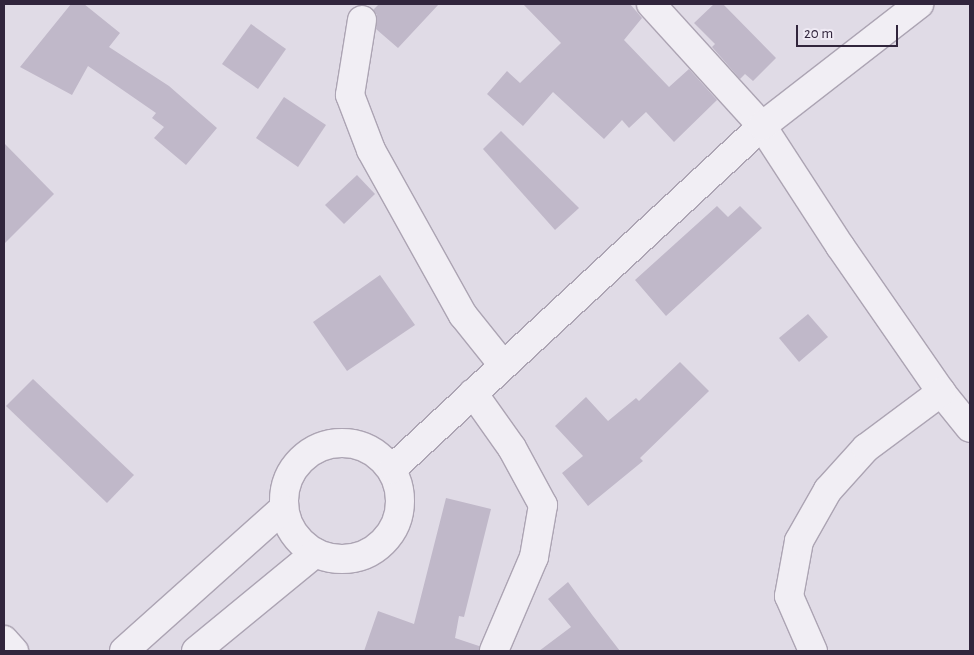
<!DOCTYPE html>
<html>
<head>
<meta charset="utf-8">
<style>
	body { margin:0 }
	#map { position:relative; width:974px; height:655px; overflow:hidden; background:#e0dbe6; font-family:"Alegreya Sans",sans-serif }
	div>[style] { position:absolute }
	.building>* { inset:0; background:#c0b8c9 }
	.roads { filter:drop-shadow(1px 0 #aca4b3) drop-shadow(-1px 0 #aca4b3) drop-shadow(0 1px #aca4b3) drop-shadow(0 -1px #aca4b3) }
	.street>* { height:28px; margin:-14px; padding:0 14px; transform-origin:14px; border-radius:14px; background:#f1eef4 }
	.street>.ring { margin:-14px; padding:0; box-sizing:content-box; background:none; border:28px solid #f1eef4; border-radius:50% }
	span { translate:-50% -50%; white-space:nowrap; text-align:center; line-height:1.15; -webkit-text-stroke:4px #efeaf4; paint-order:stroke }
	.frame { position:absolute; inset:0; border:5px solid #31253c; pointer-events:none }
	.scale { position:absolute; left:796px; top:25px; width:102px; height:22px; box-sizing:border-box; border:2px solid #31253c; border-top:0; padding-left:6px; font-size:15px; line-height:18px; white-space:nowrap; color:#31253c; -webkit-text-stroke:4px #efeaf4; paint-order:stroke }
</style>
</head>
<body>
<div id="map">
	<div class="building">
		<i style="clip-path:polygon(71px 4px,84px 4px,120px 33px,109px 47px,169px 86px,217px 128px,186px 165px,154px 138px,164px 127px,152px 118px,156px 113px,88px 66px,72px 95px,20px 67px)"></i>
		<i style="clip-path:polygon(379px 4px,439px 4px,398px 48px,376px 29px,377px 15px,373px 10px)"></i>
		<i style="clip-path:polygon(523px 4px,630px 4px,642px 18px,624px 40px,669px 87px,689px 69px,717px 100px,674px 142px,646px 112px,629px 128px,622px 120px,604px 139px,553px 92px,523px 126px,487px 94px,507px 71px,520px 83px,561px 43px)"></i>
		<i style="clip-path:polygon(714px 4px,723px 4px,776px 58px,753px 81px,745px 74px,740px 79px,712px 47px,715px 44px,694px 23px)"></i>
		<i style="clip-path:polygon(251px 24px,286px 49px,258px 89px,222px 64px)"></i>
		<i style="clip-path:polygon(284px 97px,326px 125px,298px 167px,256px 138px)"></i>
		<i style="clip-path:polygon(501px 131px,579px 208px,555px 230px,483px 149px)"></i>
		<i style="clip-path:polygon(4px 143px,54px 194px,4px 244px)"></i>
		<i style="clip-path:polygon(357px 175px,375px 194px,344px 224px,325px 205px)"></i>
		<i style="clip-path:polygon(717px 206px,728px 217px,740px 206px,762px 228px,666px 316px,635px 280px)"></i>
		<i style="clip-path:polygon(380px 275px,415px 325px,347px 371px,313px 322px)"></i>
		<i style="clip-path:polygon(808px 314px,828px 337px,799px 362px,779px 338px)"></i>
		<i style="clip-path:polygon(680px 362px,709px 391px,640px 458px,643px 461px,588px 506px,562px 473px,583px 456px,555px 426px,586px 397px,608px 421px,636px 398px,639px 401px)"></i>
		<i style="clip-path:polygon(33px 379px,134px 475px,107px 503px,6px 406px)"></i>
		<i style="clip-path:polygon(446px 498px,491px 509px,464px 617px,459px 616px,455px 638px,479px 646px,479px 651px,364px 651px,378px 611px,414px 624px)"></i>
		<i style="clip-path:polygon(568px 582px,593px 616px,620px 651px,539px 651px,571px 627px,548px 599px)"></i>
	</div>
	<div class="roads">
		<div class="street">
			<i style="left:651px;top:4px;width:165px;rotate:47.7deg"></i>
			<i style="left:762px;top:126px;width:143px;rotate:57deg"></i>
			<i style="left:840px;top:246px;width:178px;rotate:55.3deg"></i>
			<i style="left:941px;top:392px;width:46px;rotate:51.1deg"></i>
			<i style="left:362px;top:20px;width:76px;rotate:99.1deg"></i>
			<i style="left:350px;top:95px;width:59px;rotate:69.1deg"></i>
			<i style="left:371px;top:150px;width:189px;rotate:60.9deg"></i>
			<i style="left:463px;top:315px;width:64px;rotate:51.3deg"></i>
			<i style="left:473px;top:393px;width:67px;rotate:54.7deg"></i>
			<i style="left:512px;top:448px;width:65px;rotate:61.5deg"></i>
			<i style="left:543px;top:505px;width:53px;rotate:99.8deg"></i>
			<i style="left:534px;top:557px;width:102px;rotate:113.1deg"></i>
			<i class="ring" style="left:284px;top:443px;width:88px;height:88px"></i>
			<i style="left:392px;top:469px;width:505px;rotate:-42.83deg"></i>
			<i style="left:762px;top:126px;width:199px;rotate:-37.8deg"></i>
			<i style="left:4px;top:640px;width:15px;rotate:48deg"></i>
			<i style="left:124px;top:651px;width:213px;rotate:-41.8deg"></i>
			<i style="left:196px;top:651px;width:153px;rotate:-39.4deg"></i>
			<i style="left:813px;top:651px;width:60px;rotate:-113.6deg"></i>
			<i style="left:789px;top:596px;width:56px;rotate:-79.7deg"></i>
			<i style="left:799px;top:541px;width:59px;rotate:-60.4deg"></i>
			<i style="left:828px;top:490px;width:57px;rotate:-47.9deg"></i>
			<i style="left:866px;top:448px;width:94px;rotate:-36.7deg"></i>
		</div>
	</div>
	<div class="frame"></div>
	<div class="scale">20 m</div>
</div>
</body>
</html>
